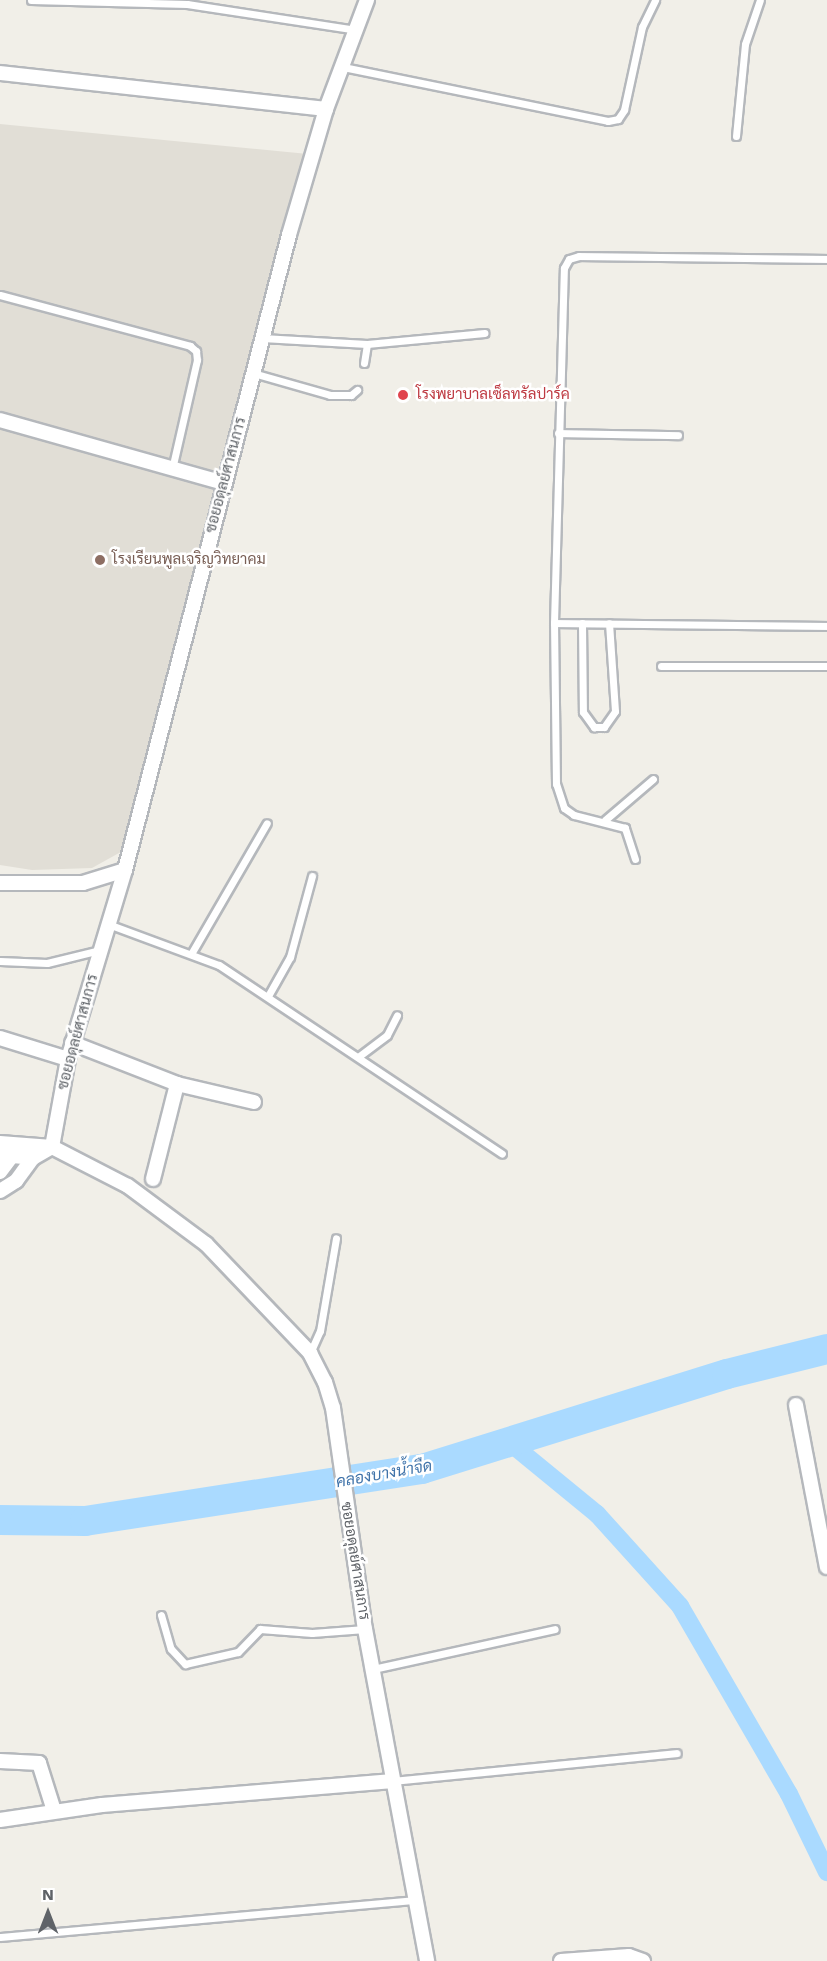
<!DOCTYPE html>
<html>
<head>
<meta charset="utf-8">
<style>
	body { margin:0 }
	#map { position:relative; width:827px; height:1961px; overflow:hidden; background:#f1efe8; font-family:"Work Sans",Sarabun,sans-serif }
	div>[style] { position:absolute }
	.education>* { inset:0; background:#e1ded6 }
	.canal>* { height:18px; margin:-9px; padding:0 9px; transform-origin:9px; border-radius:9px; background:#aadaff }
	.river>* { height:30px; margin:-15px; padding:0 15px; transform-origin:15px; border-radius:15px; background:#aadaff }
	.roads { filter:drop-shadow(2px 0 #b5b8bc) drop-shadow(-2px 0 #b5b8bc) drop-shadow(0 2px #b5b8bc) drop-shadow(0 -2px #b5b8bc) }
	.lane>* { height:7px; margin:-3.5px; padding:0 3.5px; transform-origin:3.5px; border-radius:3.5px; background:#fff }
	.street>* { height:14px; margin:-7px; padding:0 7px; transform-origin:7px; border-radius:7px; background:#fff }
	.dots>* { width:16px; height:16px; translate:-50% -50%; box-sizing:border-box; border:3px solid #fff; border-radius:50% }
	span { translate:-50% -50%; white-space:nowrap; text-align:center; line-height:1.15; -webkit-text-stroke:5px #fff; paint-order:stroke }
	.health-label { font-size:15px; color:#be3a42 }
	.left { translate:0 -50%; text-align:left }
	.street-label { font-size:15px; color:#5f6368 }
	.education-label { font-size:15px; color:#785e54 }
	.water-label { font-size:16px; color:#4174aa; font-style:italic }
	.north { position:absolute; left:18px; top:1883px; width:60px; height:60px; -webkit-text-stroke:4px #fff; paint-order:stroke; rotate:0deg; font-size:16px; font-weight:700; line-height:24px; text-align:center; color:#5f6368 }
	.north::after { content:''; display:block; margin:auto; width:21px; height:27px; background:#5f6368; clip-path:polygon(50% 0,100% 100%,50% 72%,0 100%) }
</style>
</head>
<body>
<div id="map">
	<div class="education">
		<i style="clip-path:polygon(0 124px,308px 154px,128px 848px,92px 868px,32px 870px,0 865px)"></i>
	</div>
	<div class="canal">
		<i style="left:509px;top:1442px;width:114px;rotate:39.3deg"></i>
		<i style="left:597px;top:1514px;width:124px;rotate:47.9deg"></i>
		<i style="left:680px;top:1606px;width:217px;rotate:59.9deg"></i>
		<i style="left:789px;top:1794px;width:87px;rotate:64deg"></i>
	</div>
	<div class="river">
		<i style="left:0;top:1520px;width:85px;rotate:0.7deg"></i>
		<i style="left:85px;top:1521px;width:341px;rotate:-8.8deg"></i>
		<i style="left:422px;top:1469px;width:319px;rotate:-17.3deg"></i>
		<i style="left:727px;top:1374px;width:103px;rotate:-14deg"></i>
	</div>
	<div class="roads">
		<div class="lane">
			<i style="left:31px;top:0;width:156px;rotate:1.5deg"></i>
			<i style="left:187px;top:4px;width:171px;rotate:8.7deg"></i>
			<i style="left:343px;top:67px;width:270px;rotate:11.5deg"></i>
			<i style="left:608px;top:121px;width:10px;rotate:-11deg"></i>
			<i style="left:618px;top:119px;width:11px;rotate:-56deg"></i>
			<i style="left:624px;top:110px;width:85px;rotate:-77.8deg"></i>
			<i style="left:642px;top:27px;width:30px;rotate:-64deg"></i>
			<i style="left:736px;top:136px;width:92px;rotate:-84.4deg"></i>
			<i style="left:745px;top:44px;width:46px;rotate:-71.2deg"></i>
			<i style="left:0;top:295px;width:197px;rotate:15deg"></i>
			<i style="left:190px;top:346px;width:8px;rotate:40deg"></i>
			<i style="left:196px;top:351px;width:9px;rotate:84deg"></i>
			<i style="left:197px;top:360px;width:112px;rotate:102.9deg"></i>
			<i style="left:262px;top:338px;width:105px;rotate:3.3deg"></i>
			<i style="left:367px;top:344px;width:118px;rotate:-5.4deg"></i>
			<i style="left:364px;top:363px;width:19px;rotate:-81deg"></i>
			<i style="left:253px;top:373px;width:80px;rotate:15.9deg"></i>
			<i style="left:330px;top:395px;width:21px"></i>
			<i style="left:351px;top:395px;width:8px;rotate:-40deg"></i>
			<i style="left:558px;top:433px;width:120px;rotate:1deg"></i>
			<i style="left:554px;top:623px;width:273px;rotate:0.6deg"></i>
			<i style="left:582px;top:623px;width:89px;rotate:89.4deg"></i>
			<i style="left:583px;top:712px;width:19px;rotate:54deg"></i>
			<i style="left:594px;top:727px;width:10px"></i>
			<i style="left:604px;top:727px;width:19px;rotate:-55deg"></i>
			<i style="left:615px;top:711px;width:88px;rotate:-93.9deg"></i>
			<i style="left:661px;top:666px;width:166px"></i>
			<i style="left:605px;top:820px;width:63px;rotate:-40.5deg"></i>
			<i style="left:635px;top:859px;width:33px;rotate:-108deg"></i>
			<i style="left:625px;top:828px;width:53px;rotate:-165.7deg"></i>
			<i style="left:574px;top:815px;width:12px;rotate:-145deg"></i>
			<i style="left:564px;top:808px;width:25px;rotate:-108deg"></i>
			<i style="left:556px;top:784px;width:161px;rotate:-90.7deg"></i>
			<i style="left:554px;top:623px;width:355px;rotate:-88.4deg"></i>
			<i style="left:564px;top:268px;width:10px;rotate:-61deg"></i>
			<i style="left:569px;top:259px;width:10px;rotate:-17deg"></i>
			<i style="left:579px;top:256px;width:248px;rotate:0.7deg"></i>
			<i style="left:108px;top:924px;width:118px;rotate:20.3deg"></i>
			<i style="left:219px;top:965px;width:340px;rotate:33.7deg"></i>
			<i style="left:191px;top:954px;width:151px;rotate:-59.9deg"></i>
			<i style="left:0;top:961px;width:47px;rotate:2.4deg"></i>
			<i style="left:47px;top:963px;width:55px;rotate:-13.8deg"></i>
			<i style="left:268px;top:996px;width:45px;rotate:-60.6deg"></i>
			<i style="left:290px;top:957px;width:84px;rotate:-74.8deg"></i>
			<i style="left:358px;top:1057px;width:36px;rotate:-37deg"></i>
			<i style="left:387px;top:1035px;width:22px;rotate:-63deg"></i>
			<i style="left:310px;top:1353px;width:24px;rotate:-66deg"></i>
			<i style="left:320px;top:1331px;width:94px;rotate:-80.2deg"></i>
			<i style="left:161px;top:1615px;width:35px;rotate:74deg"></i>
			<i style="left:171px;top:1649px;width:21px;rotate:47deg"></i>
			<i style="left:185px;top:1664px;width:54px;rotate:-12.8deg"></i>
			<i style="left:238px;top:1652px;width:32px;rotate:-46deg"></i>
			<i style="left:260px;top:1629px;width:52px;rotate:4.4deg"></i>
			<i style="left:312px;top:1633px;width:53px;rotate:-4.3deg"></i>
			<i style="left:373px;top:1669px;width:186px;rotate:-12.4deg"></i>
			<i style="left:393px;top:1781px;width:285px;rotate:-5.6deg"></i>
			<i style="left:0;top:1937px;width:417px;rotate:-5.1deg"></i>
		</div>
		<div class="street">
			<i style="left:367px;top:0;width:116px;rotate:110.6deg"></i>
			<i style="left:326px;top:109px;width:131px;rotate:106.4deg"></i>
			<i style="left:289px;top:235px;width:656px;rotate:104.48deg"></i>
			<i style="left:125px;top:870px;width:197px;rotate:106.8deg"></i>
			<i style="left:68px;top:1059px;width:89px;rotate:100.3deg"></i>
			<i style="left:52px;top:1147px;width:85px;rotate:27.2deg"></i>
			<i style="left:128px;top:1186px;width:97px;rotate:36.6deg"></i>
			<i style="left:206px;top:1244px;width:151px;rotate:46.3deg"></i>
			<i style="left:310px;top:1353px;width:33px;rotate:63deg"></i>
			<i style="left:325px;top:1382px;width:27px;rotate:73deg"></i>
			<i style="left:333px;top:1408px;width:223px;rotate:81.8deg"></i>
			<i style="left:365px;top:1629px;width:338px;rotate:79.4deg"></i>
			<i style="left:0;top:73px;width:328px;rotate:6.3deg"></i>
			<i style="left:0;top:420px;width:233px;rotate:15.7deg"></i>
			<i style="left:0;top:883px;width:83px"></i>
			<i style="left:83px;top:883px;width:44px;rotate:-17.2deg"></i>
			<i style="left:0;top:1038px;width:71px;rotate:17.2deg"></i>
			<i style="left:72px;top:1043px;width:113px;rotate:21.3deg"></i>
			<i style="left:177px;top:1084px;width:79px;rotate:13.2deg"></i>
			<i style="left:0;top:1143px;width:52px;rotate:4.4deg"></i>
			<i style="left:0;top:1155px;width:33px;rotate:5deg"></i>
			<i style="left:0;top:1172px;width:20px;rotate:-53deg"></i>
			<i style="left:153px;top:1179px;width:98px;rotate:-75.8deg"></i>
			<i style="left:0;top:1191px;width:19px;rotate:-32deg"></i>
			<i style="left:16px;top:1181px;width:29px;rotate:-54deg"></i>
			<i style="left:33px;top:1158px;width:22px;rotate:-30deg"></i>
			<i style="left:796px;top:1405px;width:165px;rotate:79.2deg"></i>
			<i style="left:0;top:1761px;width:39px;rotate:3deg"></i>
			<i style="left:39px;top:1763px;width:50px;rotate:72.6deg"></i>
			<i style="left:0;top:1820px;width:103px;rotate:-8.4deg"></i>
			<i style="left:102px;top:1805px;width:292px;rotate:-4.7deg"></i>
			<i style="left:561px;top:1961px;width:68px;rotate:-4.2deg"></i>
			<i style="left:629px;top:1956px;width:15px;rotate:20deg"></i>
		</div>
	</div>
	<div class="dots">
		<i style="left:403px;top:395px;background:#e0444e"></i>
		<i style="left:100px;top:560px;background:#8d6e63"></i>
	</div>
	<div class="health-label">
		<span class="left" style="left:416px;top:395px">โรงพยาบาลเซ็ลทรัลปาร์ค</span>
	</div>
	<div class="street-label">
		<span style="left:226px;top:475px;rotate:-75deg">ซอยอดุลย์ศาสนการ</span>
		<span style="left:78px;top:1032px;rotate:-75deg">ซอยอดุลย์ศาสนการ</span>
		<span style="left:355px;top:1561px;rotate:81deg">ซอยอดุลย์ศาสนการ</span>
	</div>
	<div class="education-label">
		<span class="left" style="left:112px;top:560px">โรงเรียนพูลเจริญวิทยาคม</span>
	</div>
	<div class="water-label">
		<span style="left:384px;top:1474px;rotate:-10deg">คลองบางน้ำจืด</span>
	</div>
	<div class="north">N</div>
</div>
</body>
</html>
